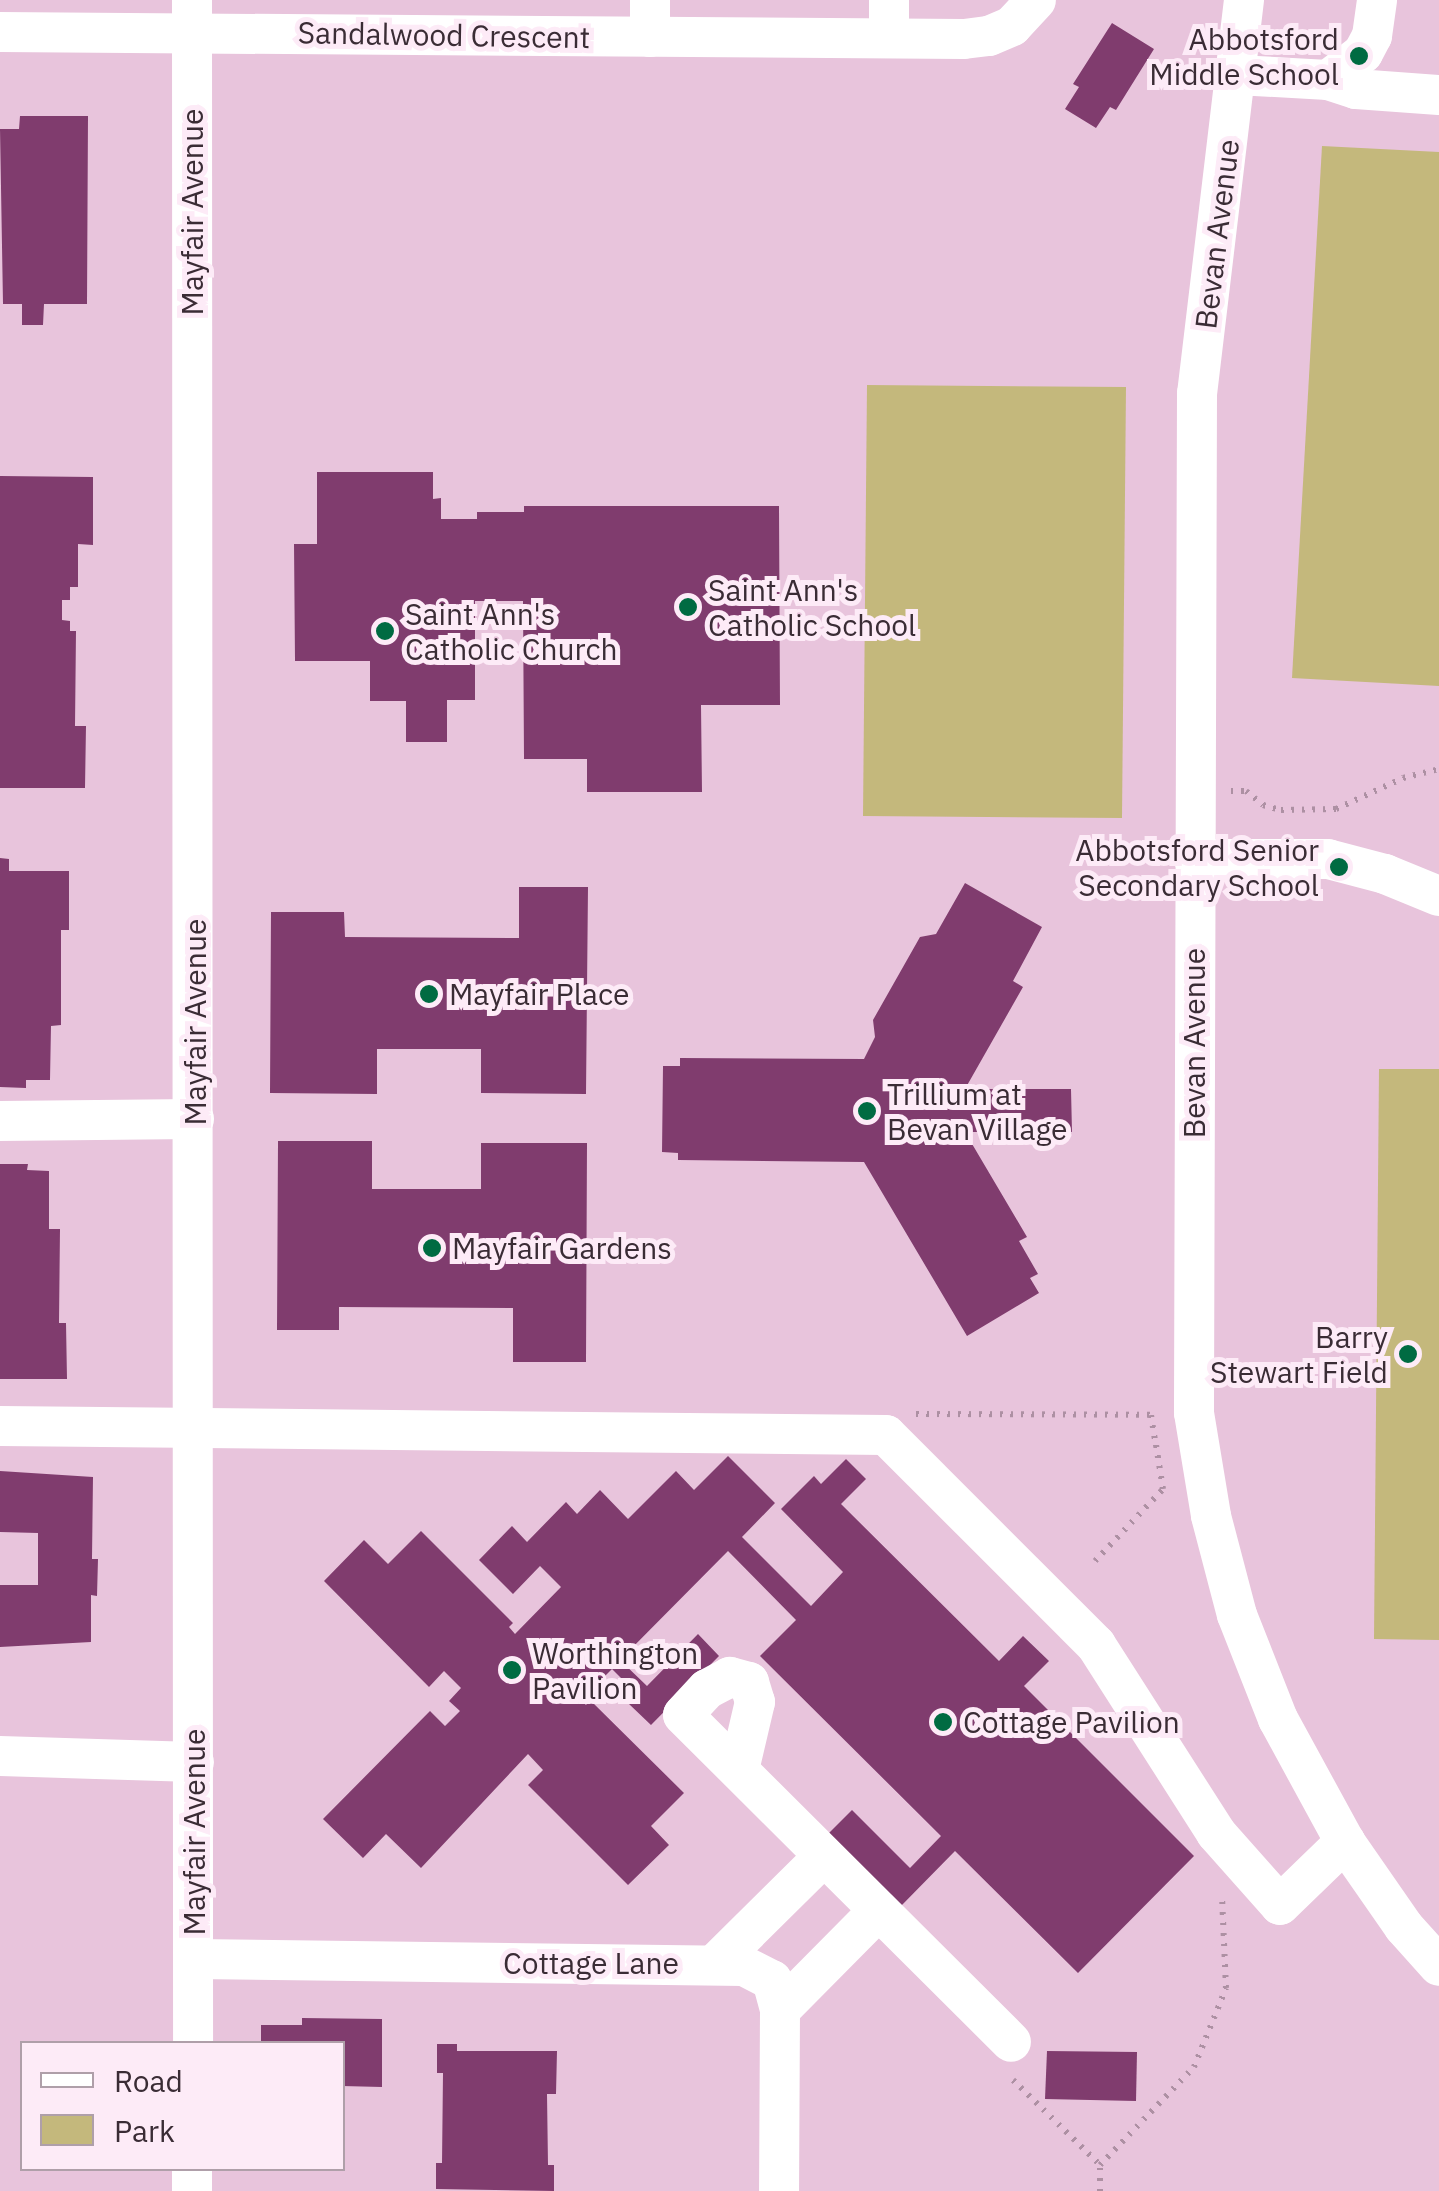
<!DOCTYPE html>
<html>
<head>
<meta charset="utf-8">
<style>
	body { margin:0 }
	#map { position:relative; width:1439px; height:2191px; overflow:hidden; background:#e8c4dc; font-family:"IBM Plex Sans",sans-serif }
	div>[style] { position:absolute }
	.green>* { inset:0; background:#c4b87c }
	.building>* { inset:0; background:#803c6e }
	.path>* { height:6px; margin-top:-3px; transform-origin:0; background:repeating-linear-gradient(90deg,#ad90a3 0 2.5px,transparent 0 10.5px) }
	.minor>* { height:40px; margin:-20px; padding:0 20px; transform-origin:20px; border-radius:20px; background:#fff }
	.dots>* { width:28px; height:28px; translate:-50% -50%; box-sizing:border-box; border:5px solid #fdebf7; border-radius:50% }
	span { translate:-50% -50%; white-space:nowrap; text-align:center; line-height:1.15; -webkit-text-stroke:10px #fdebf7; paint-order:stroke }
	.street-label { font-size:30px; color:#3a2c35 }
	.poi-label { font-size:30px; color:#3a2c35 }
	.right { translate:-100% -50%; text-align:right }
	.left { translate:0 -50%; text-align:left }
	.legend { position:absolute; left:20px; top:2041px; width:325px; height:130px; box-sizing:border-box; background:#fdebf7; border:2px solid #af9fa9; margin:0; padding:12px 18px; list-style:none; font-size:30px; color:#3a2c35 }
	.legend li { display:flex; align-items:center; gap:20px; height:50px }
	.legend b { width:50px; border:2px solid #af9fa9 }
</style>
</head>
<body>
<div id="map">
	<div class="green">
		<i style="clip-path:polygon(1322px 146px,1439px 152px,1439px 686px,1292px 678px)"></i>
		<i style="clip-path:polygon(867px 385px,1126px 387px,1122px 818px,863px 816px)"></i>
		<i style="clip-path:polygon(1379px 1069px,1439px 1069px,1439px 1640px,1374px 1639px)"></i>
	</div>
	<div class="building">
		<i style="clip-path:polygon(1112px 23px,1154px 49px,1116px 110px,1110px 107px,1096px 128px,1065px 109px,1079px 87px,1073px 84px)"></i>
		<i style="clip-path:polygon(20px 116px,88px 116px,87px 304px,44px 304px,43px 325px,22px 325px,22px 304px,3px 304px,0 129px,19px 129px)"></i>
		<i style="clip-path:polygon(317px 472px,433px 472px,433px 499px,441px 498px,441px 519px,477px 519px,477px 512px,524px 512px,524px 506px,779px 506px,780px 705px,701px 705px,702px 792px,587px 792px,587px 759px,524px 759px,523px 601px,475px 601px,475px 700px,447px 700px,447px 742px,406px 742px,406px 701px,370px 701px,370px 661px,295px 661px,294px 544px,317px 544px)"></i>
		<i style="clip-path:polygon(0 476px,93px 477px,93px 545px,78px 544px,78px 587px,70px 587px,70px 600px,62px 600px,62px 620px,70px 621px,70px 631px,76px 631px,75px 726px,86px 726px,85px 788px,0 788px)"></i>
		<i style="clip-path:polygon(0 858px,9px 859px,9px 871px,69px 871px,69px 930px,61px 930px,61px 1025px,51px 1026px,50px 1080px,26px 1080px,26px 1088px,0 1087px)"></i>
		<i style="clip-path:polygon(965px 883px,1042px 927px,1013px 981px,1023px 987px,965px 1089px,1071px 1089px,1072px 1132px,965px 1132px,1027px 1237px,1019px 1241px,1038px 1274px,1030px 1278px,1039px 1293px,967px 1336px,864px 1162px,678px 1160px,678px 1153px,662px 1152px,663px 1066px,680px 1066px,680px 1058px,864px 1059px,875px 1037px,873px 1020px,920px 937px,936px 934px)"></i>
		<i style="clip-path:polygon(519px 887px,588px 887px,586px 1094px,481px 1093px,481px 1049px,377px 1049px,377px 1094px,270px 1093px,271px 912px,344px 912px,345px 937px,519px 938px)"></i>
		<i style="clip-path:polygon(278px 1141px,372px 1141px,372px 1189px,481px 1189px,481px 1143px,587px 1143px,586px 1362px,513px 1362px,513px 1308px,339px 1307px,339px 1330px,277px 1330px)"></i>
		<i style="clip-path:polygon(0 1164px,28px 1164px,27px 1170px,49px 1171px,49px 1229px,60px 1229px,59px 1323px,66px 1323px,67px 1379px,0 1379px)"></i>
		<i style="clip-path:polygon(728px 1456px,775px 1503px,742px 1537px,811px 1606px,843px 1572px,781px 1509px,814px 1476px,821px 1484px,846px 1459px,866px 1479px,841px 1504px,999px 1661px,1023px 1636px,1049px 1661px,1024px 1686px,1194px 1856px,1078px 1973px,955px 1851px,901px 1906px,828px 1834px,852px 1810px,910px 1868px,941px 1836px,760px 1656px,796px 1620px,728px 1551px,620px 1660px,647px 1686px,698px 1634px,719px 1656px,651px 1725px,629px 1704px,638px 1695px,612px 1669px,581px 1700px,586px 1705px,590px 1700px,684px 1793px,651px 1826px,669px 1845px,628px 1885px,528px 1785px,543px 1770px,528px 1754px,421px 1868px,386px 1834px,363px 1858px,323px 1819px,430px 1711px,445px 1726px,460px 1711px,449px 1701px,461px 1688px,444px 1671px,429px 1687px,324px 1581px,364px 1540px,388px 1564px,421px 1531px,513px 1623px,509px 1627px,515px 1634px,561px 1587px,540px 1566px,513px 1594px,479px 1560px,512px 1526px,527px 1542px,566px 1502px,577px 1514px,600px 1490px,628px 1519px,676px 1471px,694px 1490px)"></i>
		<i style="clip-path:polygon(0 1471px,93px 1477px,92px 1559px,98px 1559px,97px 1596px,91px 1595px,91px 1642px,0 1647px,0 1585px,38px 1585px,38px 1533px,0 1532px)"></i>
		<i style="clip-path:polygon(302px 2018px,382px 2019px,382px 2087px,342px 2086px,342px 2044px,261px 2044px,261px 2025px,302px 2025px)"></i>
		<i style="clip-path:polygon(437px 2044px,457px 2044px,457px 2051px,557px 2051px,556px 2094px,547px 2094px,548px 2165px,554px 2165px,554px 2191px,436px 2189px,436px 2163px,442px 2163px,443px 2073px,437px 2073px)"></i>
		<i style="clip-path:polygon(1047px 2051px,1137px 2052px,1136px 2101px,1045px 2099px)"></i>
	</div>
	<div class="path">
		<i style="left:1231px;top:791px;width:15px"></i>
		<i style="left:1246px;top:791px;width:22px;rotate:39deg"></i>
		<i style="left:1263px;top:805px;width:19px;rotate:16deg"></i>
		<i style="left:1281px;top:810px;width:55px;rotate:-1deg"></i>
		<i style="left:1336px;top:809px;width:74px;rotate:-24.8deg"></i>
		<i style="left:1403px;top:778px;width:37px;rotate:-14deg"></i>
		<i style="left:916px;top:1414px;width:235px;rotate:0.2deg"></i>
		<i style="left:1151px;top:1415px;width:30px;rotate:81deg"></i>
		<i style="left:1095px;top:1561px;width:99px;rotate:-46.6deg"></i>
		<i style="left:1163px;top:1489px;width:45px;rotate:-99deg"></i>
		<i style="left:1013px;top:2080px;width:122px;rotate:44.3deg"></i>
		<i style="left:1100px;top:2191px;width:26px;rotate:-90deg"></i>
		<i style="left:1100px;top:2165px;width:136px;rotate:-46.2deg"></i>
		<i style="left:1194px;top:2067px;width:85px;rotate:-67.9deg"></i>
		<i style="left:1226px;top:1988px;width:92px;rotate:-92.5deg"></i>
	</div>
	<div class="minor">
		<i style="left:192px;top:0;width:2044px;rotate:89.97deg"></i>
		<i style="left:1244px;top:0;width:396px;rotate:96.8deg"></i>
		<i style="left:1197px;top:393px;width:1020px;rotate:90.17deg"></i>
		<i style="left:1194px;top:1413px;width:104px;rotate:80.6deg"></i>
		<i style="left:1211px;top:1516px;width:102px;rotate:75.3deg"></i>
		<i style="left:1237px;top:1615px;width:112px;rotate:68.5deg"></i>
		<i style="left:1278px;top:1719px;width:140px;rotate:61.4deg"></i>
		<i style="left:1345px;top:1842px;width:103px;rotate:55.2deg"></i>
		<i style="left:1404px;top:1927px;width:52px;rotate:48.1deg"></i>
		<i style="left:0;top:32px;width:964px;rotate:0.42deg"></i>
		<i style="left:964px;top:39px;width:25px;rotate:-7deg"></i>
		<i style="left:989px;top:36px;width:25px;rotate:-23deg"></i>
		<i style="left:1012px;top:26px;width:35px;rotate:-47deg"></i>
		<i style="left:650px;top:37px;width:37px;rotate:-90deg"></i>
		<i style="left:889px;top:38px;width:38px;rotate:-90deg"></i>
		<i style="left:1237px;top:75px;width:91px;rotate:3.1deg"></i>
		<i style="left:1328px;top:80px;width:29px;rotate:18deg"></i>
		<i style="left:1356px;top:89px;width:83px;rotate:4.1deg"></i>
		<i style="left:1328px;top:80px;width:44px;rotate:-37.6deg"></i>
		<i style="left:1363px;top:53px;width:19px;rotate:-62deg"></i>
		<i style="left:1372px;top:36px;width:36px;rotate:-82deg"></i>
		<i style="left:1194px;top:859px;width:134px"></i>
		<i style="left:1328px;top:859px;width:59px;rotate:14.7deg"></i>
		<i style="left:1385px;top:874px;width:58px;rotate:22.2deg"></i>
		<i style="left:0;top:1121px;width:194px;rotate:-0.6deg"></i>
		<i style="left:0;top:1426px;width:886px;rotate:0.58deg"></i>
		<i style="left:886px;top:1435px;width:297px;rotate:45deg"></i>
		<i style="left:1096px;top:1645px;width:223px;rotate:57.4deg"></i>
		<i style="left:1216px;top:1833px;width:96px;rotate:48.4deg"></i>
		<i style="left:1280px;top:1905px;width:91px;rotate:-44.1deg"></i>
		<i style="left:0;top:1756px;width:194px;rotate:1.8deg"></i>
		<i style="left:739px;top:1770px;width:70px;rotate:-76.8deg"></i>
		<i style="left:755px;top:1702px;width:21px;rotate:-107deg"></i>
		<i style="left:749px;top:1682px;width:20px;rotate:-165deg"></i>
		<i style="left:730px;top:1677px;width:26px;rotate:152deg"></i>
		<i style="left:707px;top:1689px;width:35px;rotate:133deg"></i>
		<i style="left:683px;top:1715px;width:463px;rotate:44.9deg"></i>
		<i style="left:195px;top:1959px;width:549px;rotate:0.73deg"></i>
		<i style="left:744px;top:1966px;width:31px;rotate:27deg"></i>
		<i style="left:772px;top:1980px;width:31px;rotate:75deg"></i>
		<i style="left:780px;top:2010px;width:181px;rotate:90.3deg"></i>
		<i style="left:716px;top:1963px;width:152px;rotate:-44.7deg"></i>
		<i style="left:780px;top:2010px;width:139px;rotate:-45.3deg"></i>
		<i style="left:192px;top:2191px;width:23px;rotate:-90deg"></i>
	</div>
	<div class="dots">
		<i style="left:1359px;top:56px;background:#006b42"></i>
		<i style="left:688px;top:607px;background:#006b42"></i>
		<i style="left:385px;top:631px;background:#006b42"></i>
		<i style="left:1339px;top:867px;background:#006b42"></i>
		<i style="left:429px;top:994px;background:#006b42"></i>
		<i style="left:867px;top:1111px;background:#006b42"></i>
		<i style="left:432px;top:1248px;background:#006b42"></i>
		<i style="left:1408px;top:1354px;background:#006b42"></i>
		<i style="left:512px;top:1670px;background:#006b42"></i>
		<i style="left:943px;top:1722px;background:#006b42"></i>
	</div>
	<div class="street-label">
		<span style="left:444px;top:35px;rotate:1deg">Sandalwood Crescent</span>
		<span style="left:192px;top:212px;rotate:-90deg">Mayfair Avenue</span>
		<span style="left:1217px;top:234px;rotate:-83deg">Bevan Avenue</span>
		<span style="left:195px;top:1022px;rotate:-90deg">Mayfair Avenue</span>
		<span style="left:1194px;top:1043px;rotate:-90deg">Bevan Avenue</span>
		<span style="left:194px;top:1832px;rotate:-90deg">Mayfair Avenue</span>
		<span style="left:591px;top:1963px">Cottage Lane</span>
	</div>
	<div class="poi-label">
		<span class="right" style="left:1339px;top:56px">Abbotsford<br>Middle School</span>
		<span class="left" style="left:708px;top:607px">Saint Ann's<br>Catholic School</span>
		<span class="left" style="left:405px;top:631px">Saint Ann's<br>Catholic Church</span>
		<span class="right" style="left:1319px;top:867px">Abbotsford Senior<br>Secondary School</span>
		<span class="left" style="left:449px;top:994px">Mayfair Place</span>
		<span class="left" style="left:887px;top:1111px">Trillium at<br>Bevan Village</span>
		<span class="left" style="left:452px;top:1248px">Mayfair Gardens</span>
		<span class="right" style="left:1388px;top:1354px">Barry<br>Stewart Field</span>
		<span class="left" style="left:532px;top:1670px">Worthington<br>Pavilion</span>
		<span class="left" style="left:963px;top:1722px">Cottage Pavilion</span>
	</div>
	<ul class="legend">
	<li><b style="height:12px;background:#fff"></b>Road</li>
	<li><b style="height:28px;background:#c4b87c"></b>Park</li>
	</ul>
</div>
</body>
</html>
